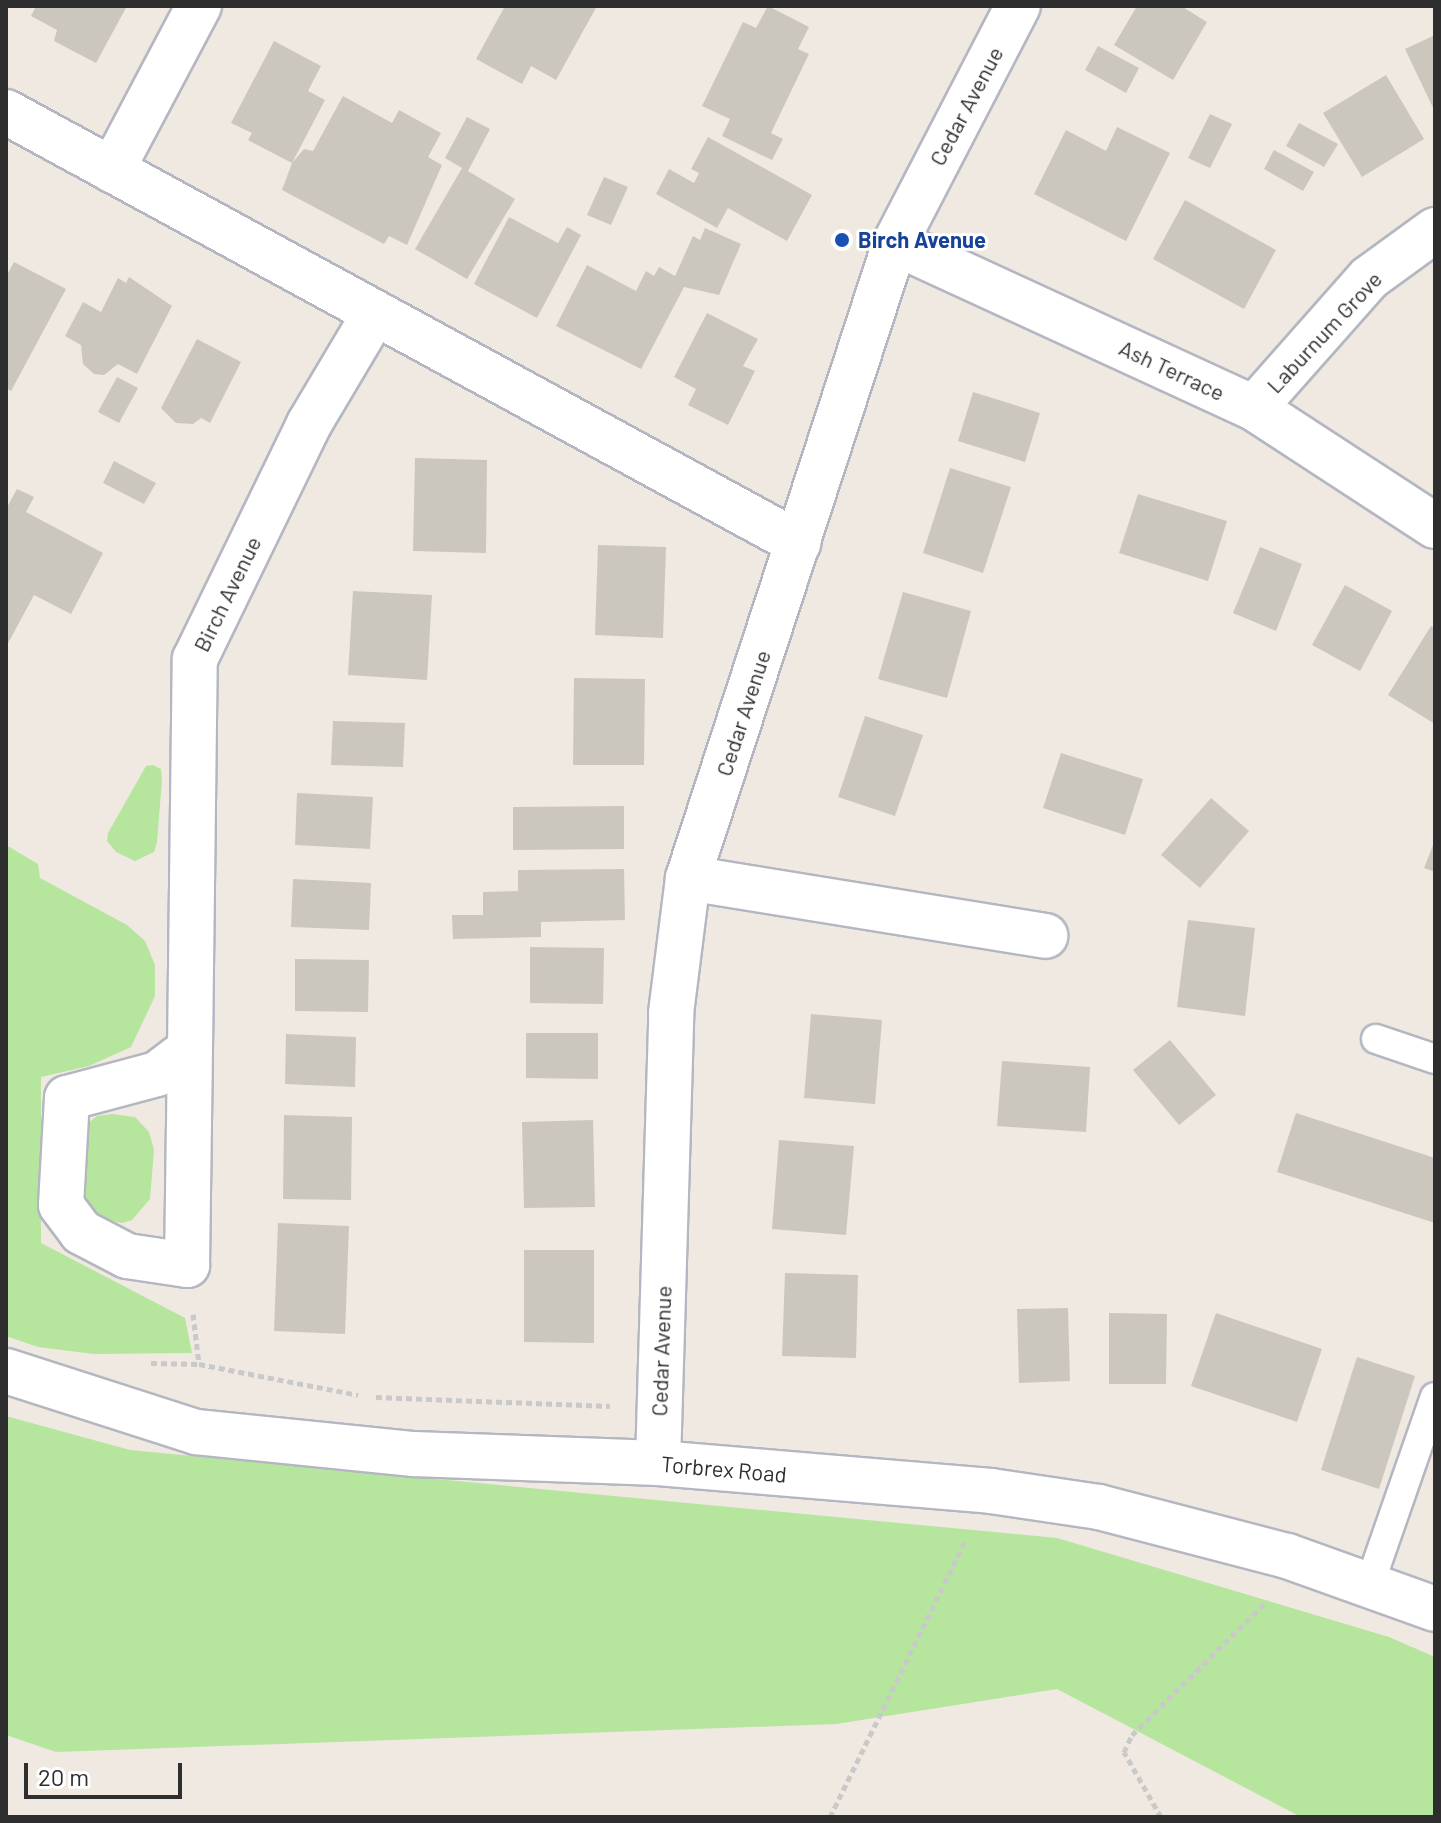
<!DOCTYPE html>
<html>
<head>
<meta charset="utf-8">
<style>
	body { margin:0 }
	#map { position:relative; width:1441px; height:1823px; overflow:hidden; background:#efe9e1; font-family:Barlow,sans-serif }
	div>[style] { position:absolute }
	.green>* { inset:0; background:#b6e59e }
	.building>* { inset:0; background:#cbc7bf }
	.path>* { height:5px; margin-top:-2.5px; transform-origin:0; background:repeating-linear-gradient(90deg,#c9c9c9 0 6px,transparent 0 10px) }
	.roads { filter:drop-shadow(2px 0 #b4b7c1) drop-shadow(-2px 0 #b4b7c1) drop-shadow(0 2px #b4b7c1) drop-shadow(0 -2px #b4b7c1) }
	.service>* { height:28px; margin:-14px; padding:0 14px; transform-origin:14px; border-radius:14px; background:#fff }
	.minor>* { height:44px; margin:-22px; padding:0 22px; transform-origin:22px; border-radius:22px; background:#fff }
	.tertiary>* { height:44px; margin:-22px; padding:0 22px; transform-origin:22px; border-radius:22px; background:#fff }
	.dots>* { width:22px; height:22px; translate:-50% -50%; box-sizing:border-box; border:4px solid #fff; border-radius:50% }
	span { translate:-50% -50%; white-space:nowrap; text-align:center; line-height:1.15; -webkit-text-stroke:6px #fff; paint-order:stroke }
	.street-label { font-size:22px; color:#2e2e2e }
	.transit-label { font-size:22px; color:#164399; font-weight:700 }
	.left { translate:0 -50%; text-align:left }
	.frame { position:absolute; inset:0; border:8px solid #2e2e2e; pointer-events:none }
	.scale { position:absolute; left:24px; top:1763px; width:158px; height:36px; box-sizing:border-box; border:4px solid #2e2e2e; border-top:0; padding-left:10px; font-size:24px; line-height:28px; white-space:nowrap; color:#2e2e2e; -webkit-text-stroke:6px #fff; paint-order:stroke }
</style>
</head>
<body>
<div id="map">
	<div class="green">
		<i style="clip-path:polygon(153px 765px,161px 769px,162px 779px,157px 842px,154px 852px,135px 861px,116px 852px,107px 841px,108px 833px,146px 766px)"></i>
		<i style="clip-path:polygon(6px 845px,38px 864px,40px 878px,127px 925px,145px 941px,155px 965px,155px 996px,131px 1047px,89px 1066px,41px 1077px,41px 1243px,185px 1318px,192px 1353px,94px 1354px,38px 1347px,6px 1336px)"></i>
		<i style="clip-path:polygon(112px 1114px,135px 1117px,149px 1132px,154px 1150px,150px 1199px,132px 1220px,122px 1223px,99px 1218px,82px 1191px,87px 1124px,97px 1116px)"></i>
		<i style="clip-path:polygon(6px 1416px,130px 1450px,1057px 1538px,1389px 1637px,1435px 1657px,1435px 1817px,1301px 1817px,1057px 1689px,836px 1724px,56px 1752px,6px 1735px)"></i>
	</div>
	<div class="building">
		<i style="clip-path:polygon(36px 6px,127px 6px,96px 63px,54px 41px,57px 30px,31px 16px)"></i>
		<i style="clip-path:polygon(505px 6px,597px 6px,556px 80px,531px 66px,522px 84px,476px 59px)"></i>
		<i style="clip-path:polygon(768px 6px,809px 27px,798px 49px,809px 54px,771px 133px,783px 139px,772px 160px,722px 136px,730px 119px,702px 106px,743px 22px,756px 28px)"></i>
		<i style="clip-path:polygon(1137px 6px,1181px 6px,1207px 22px,1173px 80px,1114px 45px)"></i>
		<i style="clip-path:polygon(1435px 35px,1435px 112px,1405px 49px)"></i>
		<i style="clip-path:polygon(274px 41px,321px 66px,308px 91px,325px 100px,292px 163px,248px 140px,252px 133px,231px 123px)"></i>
		<i style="clip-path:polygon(1098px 46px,1139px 68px,1126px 93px,1085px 70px)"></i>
		<i style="clip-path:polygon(1386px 75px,1424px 139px,1362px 177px,1323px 113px)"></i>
		<i style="clip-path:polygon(343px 96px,392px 123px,399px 110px,441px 133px,428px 157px,442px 165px,407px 245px,389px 236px,384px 244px,282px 190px,292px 163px,304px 149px,313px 151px)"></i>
		<i style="clip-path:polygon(1210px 114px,1232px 124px,1210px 168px,1188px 158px)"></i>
		<i style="clip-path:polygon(467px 117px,490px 129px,468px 171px,515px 199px,467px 279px,415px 249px,462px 168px,445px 158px)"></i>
		<i style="clip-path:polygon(1299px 123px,1338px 144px,1324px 167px,1286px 146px)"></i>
		<i style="clip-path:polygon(1117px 127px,1170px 153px,1126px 241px,1034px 194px,1066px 130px,1106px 151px)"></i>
		<i style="clip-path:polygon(708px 137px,812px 195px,787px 241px,728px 208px,717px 228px,656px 194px,669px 169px,694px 183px,699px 173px,691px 169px)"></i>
		<i style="clip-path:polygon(1274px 150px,1314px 172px,1303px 191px,1264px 169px)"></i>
		<i style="clip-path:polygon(604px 177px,628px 187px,611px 225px,587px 215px)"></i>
		<i style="clip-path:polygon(1185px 200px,1276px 250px,1244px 309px,1153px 259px)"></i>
		<i style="clip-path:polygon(509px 217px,558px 243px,567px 227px,581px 235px,537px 318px,474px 284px)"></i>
		<i style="clip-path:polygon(705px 228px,741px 244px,719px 295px,684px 287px,641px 369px,556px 326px,587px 265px,636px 291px,646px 271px,654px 276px,659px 267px,675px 276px,693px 236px,700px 240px)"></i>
		<i style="clip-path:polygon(14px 262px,66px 289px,11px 391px,6px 388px,6px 277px)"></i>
		<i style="clip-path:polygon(129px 277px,172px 306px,137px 374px,118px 364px,104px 375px,94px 374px,83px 364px,81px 345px,65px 336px,83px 302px,101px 312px,118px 278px,126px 283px)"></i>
		<i style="clip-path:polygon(707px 313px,758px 339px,743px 366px,755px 371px,728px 425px,688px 405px,696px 389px,674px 377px)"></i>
		<i style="clip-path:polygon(197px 339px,241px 362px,210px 423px,201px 418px,193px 424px,176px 423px,161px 408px)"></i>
		<i style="clip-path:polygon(117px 377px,138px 388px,119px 423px,98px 412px)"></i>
		<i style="clip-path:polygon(973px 392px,1040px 413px,1025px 462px,958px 441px)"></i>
		<i style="clip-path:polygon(415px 458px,487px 460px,486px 553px,413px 551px)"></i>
		<i style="clip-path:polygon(114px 461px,156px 483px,144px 504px,103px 483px)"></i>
		<i style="clip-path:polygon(950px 468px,1011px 487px,983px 573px,923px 553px)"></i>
		<i style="clip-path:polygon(17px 489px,34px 497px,26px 512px,103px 553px,71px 614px,34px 595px,6px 647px,6px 509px)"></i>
		<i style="clip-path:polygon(1138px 494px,1227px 521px,1208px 581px,1119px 553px)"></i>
		<i style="clip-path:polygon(598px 545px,666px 547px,663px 638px,595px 635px)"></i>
		<i style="clip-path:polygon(1260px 547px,1302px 564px,1276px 631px,1233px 613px)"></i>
		<i style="clip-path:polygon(1345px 585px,1392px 611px,1360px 671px,1312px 645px)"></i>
		<i style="clip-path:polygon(353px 591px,432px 595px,427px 680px,348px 675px)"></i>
		<i style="clip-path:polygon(903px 592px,971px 611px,947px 698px,878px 679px)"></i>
		<i style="clip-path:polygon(1431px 626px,1435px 629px,1435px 724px,1388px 695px)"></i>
		<i style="clip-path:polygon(574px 678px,645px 679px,644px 765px,573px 765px)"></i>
		<i style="clip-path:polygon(865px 716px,923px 735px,895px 816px,838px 797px)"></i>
		<i style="clip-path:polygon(333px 721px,405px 723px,403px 767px,331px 765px)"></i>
		<i style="clip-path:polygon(1061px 753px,1143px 779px,1125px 835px,1043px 808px)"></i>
		<i style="clip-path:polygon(297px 793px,373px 797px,370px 849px,295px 845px)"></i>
		<i style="clip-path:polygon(1211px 798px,1249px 831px,1200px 888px,1161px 855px)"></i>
		<i style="clip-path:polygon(624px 806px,624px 849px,513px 850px,513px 807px)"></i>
		<i style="clip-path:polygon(1435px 840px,1435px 872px,1424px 868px)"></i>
		<i style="clip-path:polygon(624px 869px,625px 920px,541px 922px,541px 937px,453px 939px,452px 915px,483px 915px,483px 892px,518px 891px,518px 870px)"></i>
		<i style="clip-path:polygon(293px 879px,371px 883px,369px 930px,291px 927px)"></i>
		<i style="clip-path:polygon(1188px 920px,1255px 928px,1245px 1016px,1177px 1007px)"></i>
		<i style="clip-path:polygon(530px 947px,604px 948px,603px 1004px,530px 1003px)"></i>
		<i style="clip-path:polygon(295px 959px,369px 960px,368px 1012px,295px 1011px)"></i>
		<i style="clip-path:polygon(811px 1014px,882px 1020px,875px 1104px,804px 1098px)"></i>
		<i style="clip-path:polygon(526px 1033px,598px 1033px,598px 1079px,526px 1078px)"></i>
		<i style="clip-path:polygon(286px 1034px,356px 1037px,355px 1087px,285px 1084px)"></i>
		<i style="clip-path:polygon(1170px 1040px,1216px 1095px,1179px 1125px,1133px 1070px)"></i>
		<i style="clip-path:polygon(1002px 1061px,1090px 1067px,1086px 1132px,997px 1126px)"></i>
		<i style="clip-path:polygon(1296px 1113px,1435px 1158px,1435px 1223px,1277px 1172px)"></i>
		<i style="clip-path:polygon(284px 1115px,352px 1117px,351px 1200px,283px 1199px)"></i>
		<i style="clip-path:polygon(593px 1120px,595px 1207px,524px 1208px,522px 1122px)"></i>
		<i style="clip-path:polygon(779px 1140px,854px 1146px,846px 1235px,772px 1229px)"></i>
		<i style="clip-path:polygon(278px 1223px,349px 1226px,345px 1334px,274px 1331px)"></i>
		<i style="clip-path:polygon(524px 1250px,594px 1250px,594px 1343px,524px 1342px)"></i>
		<i style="clip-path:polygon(785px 1273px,858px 1275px,856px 1358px,782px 1356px)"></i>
		<i style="clip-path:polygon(1068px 1308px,1070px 1381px,1019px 1383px,1017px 1309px)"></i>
		<i style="clip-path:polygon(1109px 1313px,1167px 1314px,1166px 1384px,1109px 1384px)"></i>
		<i style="clip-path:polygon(1216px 1313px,1322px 1349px,1297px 1422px,1191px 1386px)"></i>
		<i style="clip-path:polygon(1357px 1357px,1415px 1376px,1379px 1489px,1321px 1470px)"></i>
	</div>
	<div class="path">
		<i style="left:193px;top:1314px;width:50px;rotate:83.2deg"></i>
		<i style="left:151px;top:1363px;width:48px;rotate:1.2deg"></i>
		<i style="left:199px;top:1364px;width:162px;rotate:11deg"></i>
		<i style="left:376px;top:1397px;width:234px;rotate:2.2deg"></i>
		<i style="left:830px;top:1817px;width:309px;rotate:-63.9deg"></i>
		<i style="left:1161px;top:1817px;width:75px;rotate:-119.6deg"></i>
		<i style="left:1124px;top:1752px;width:19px;rotate:-65deg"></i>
		<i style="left:1132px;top:1735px;width:190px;rotate:-44.8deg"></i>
	</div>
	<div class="roads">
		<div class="service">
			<i style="left:1376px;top:1039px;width:62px;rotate:18.7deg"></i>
			<i style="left:1369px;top:1586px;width:200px;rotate:-70.8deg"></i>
		</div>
		<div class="minor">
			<i style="left:6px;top:112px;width:902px;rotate:28.55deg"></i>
			<i style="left:112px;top:170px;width:186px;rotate:-62.1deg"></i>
			<i style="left:895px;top:243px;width:395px;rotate:24.7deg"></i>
			<i style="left:1254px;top:408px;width:216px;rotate:33.1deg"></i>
			<i style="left:1254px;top:408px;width:174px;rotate:-48.5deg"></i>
			<i style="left:1369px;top:278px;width:82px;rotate:-36deg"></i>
			<i style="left:688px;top:878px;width:362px;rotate:9.2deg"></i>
			<i style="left:190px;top:1049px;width:41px;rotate:142.9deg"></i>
			<i style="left:157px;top:1074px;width:93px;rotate:165.1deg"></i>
			<i style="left:67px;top:1098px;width:107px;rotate:93.2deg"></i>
			<i style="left:61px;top:1205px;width:34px;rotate:53deg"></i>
			<i style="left:81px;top:1232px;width:52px;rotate:27.6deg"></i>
			<i style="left:127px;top:1256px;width:61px;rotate:8.5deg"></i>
			<i style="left:187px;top:1265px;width:216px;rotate:-89.2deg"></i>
			<i style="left:190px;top:1049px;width:390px;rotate:-89.3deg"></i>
			<i style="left:195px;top:659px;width:261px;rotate:-64.1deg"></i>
			<i style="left:309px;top:424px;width:129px;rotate:-59.3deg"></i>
			<i style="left:658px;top:1463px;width:450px;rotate:-88.3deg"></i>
			<i style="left:671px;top:1013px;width:136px;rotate:-82.8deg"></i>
			<i style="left:688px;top:878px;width:668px;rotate:-71.94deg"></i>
			<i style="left:895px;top:243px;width:267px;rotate:-62.6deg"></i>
		</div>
		<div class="tertiary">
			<i style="left:6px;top:1371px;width:200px;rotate:17.8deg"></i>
			<i style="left:196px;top:1432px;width:219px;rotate:5.8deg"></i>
			<i style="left:414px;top:1454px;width:244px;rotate:2.1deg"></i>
			<i style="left:658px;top:1463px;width:334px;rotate:4.8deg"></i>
			<i style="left:991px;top:1491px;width:109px;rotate:8.4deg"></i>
			<i style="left:1099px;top:1507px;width:194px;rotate:14.6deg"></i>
			<i style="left:1287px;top:1556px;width:157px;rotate:19.7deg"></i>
		</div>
	</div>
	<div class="dots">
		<i style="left:842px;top:240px;background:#1a4fb4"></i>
	</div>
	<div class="street-label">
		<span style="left:966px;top:106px;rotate:-62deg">Cedar Avenue</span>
		<span style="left:1324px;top:332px;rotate:-47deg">Laburnum Grove</span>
		<span style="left:1172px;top:370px;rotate:25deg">Ash Terrace</span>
		<span style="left:227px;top:594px;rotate:-64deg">Birch Avenue</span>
		<span style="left:743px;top:713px;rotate:-72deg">Cedar Avenue</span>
		<span style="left:661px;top:1351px;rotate:-88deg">Cedar Avenue</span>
		<span style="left:724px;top:1469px;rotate:5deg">Torbrex Road</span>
	</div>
	<div class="transit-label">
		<span class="left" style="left:858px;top:240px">Birch Avenue</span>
	</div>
	<div class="frame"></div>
	<div class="scale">20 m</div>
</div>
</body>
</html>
